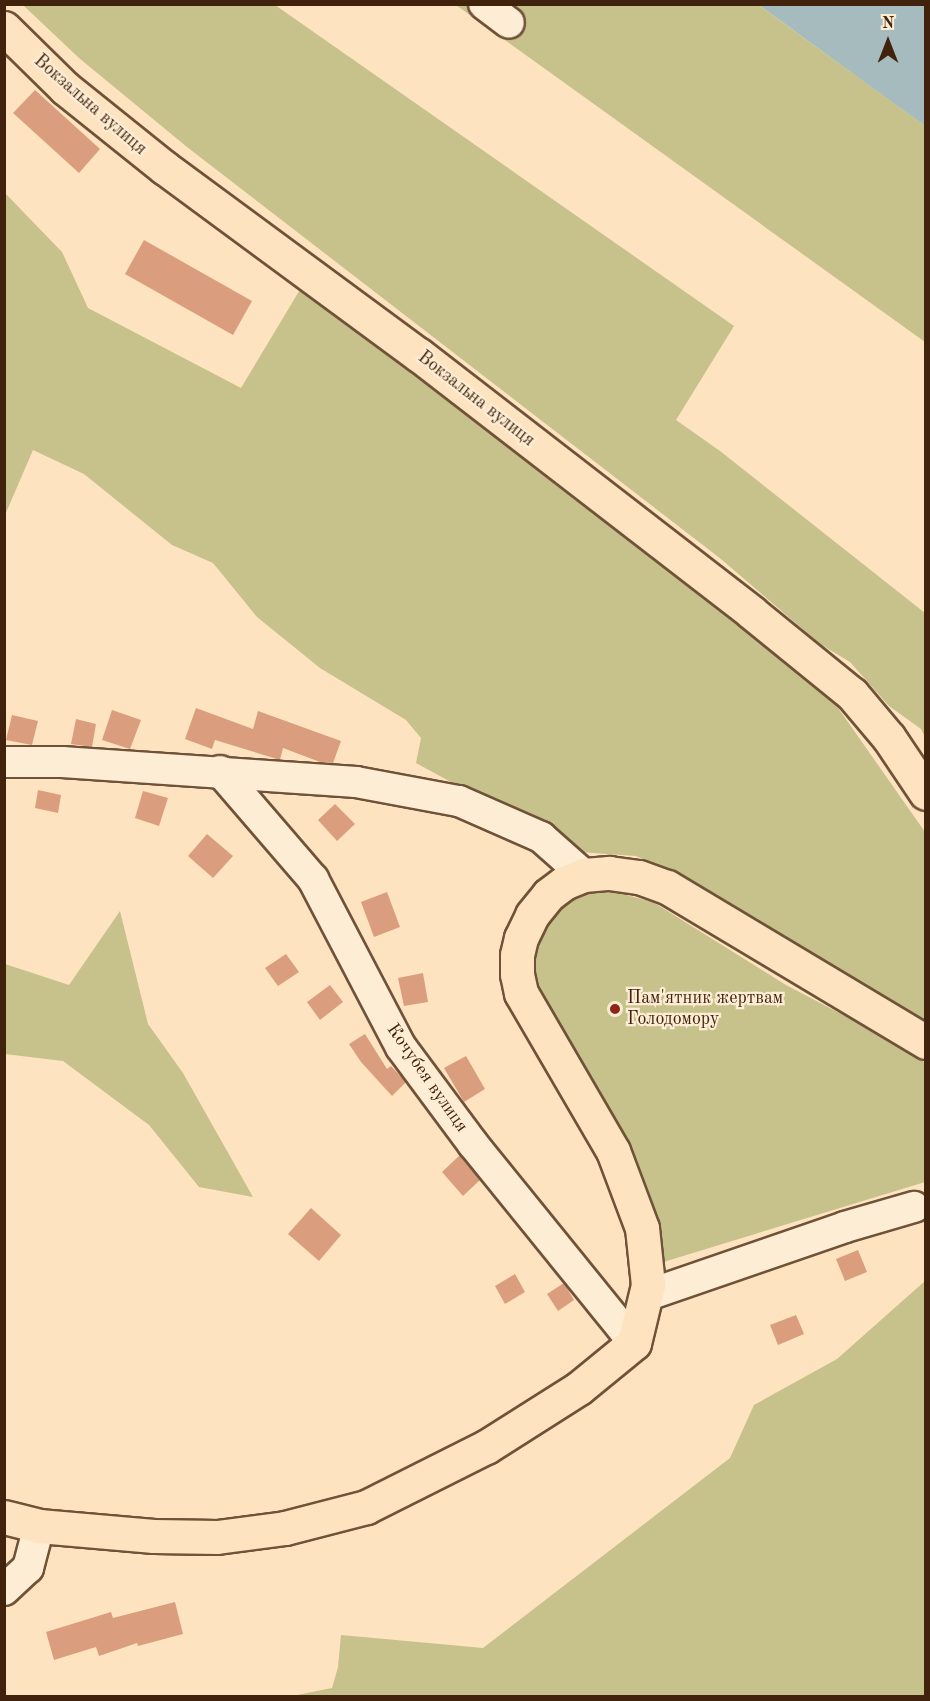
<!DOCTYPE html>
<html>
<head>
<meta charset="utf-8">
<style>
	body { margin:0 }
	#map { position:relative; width:930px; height:1701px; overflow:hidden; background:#fde3bf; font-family:"Old Standard TT",serif }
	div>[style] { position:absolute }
	.green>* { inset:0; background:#c7c18c }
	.water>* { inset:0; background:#a6bbbe }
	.building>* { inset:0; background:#da9e7e }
	.roads { filter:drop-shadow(2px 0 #705239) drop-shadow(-2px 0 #705239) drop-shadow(0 2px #705239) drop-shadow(0 -2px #705239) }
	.minor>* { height:30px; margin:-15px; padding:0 15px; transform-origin:15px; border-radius:15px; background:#feedd5 }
	.major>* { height:33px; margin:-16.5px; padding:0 16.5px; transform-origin:16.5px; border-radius:16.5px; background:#fde3bf }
	.dots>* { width:16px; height:16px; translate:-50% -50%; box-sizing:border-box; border:3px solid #feedd5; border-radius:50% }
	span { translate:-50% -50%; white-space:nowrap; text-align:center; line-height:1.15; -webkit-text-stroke:4.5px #feedd5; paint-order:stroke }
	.street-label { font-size:18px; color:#41220c }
	.poi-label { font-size:18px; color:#41220c }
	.left { translate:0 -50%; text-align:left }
	.frame { position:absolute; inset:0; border:6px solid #41220c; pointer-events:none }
	.north { position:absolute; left:858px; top:12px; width:60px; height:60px; -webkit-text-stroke:4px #feedd5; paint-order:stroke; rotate:0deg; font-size:16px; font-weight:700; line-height:24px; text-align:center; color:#41220c }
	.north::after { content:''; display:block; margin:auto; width:21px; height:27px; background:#41220c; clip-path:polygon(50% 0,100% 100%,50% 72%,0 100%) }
</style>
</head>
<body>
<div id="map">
	<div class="green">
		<i style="clip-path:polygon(23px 5px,275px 5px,734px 326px,676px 420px,720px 451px,925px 613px,925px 737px,921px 729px,889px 706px,850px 662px,820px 644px,721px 559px,187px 147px,79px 58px)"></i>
		<i style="clip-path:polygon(456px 5px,760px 6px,925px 126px,925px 342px)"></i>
		<i style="clip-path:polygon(4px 192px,62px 252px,88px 308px,241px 388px,304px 283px,789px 657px,836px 705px,925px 832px,925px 1028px,665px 869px,636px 856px,579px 852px,416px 763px,421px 738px,406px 720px,320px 668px,257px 617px,213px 563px,172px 545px,84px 474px,33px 450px,5px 515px)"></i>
		<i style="clip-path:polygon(583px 890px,615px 892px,653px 902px,786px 985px,866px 1027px,925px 1063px,925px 1182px,657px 1264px,533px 987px,529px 953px,547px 918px)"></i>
		<i style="clip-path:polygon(120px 911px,148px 1024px,183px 1073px,253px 1197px,199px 1187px,149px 1125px,63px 1061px,5px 1054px,5px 964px,69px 985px)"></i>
		<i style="clip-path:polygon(925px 1281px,925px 1696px,292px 1696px,332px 1688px,338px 1667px,341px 1635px,483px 1648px,730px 1458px,754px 1405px,837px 1359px)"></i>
	</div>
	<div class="water">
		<i style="clip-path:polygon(759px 5px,925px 5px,925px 126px,863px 81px)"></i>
	</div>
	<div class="building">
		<i style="clip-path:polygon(35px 90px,100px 149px,79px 173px,13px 113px)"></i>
		<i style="clip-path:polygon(144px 240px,252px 301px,233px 335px,125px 274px)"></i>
		<i style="clip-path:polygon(196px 708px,253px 729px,258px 711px,341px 741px,333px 763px,320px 762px,283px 748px,280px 760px,215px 740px,212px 749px,185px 739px)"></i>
		<i style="clip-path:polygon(112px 710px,141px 720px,130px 749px,102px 740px)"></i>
		<i style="clip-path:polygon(12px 715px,38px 721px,32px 745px,6px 740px)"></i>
		<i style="clip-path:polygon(76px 719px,96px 724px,92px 747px,71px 744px)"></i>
		<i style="clip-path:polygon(38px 790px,61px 795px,58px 813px,35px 808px)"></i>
		<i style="clip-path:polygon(143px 791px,168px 798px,159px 826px,135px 818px)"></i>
		<i style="clip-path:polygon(335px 804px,355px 824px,337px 841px,318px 820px)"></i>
		<i style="clip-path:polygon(207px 834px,233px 856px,213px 878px,188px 856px)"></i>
		<i style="clip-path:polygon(387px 892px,400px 927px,374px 937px,361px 902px)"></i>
		<i style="clip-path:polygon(286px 954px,299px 972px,278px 986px,265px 968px)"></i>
		<i style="clip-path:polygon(423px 973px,428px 1002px,404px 1006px,398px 978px)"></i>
		<i style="clip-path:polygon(330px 985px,343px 1002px,320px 1020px,307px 1002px)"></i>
		<i style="clip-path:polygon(365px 1034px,387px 1069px,391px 1066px,406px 1082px,392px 1096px,361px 1062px,349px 1044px)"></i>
		<i style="clip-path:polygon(466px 1056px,485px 1089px,464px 1102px,444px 1068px)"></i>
		<i style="clip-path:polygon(460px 1155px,480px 1180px,463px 1196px,442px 1172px)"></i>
		<i style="clip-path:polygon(311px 1208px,341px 1235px,319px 1261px,288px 1234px)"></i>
		<i style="clip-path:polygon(858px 1250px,867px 1272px,845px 1281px,836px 1259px)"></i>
		<i style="clip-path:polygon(515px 1274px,525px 1292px,505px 1304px,495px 1286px)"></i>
		<i style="clip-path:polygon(564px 1283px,574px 1300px,558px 1311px,547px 1294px)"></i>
		<i style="clip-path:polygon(796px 1315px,804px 1334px,778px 1345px,770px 1325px)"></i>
		<i style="clip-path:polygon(175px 1602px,183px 1634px,138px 1646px,137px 1643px,99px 1656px,96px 1647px,54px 1660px,46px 1632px,111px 1612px,113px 1618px)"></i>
	</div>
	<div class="roads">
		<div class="minor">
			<i style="left:484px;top:4px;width:31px;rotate:37deg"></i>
			<i style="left:4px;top:762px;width:58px"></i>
			<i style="left:62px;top:762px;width:295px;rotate:3.9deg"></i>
			<i style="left:356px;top:782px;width:105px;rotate:10.5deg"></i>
			<i style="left:459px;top:801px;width:90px;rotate:23.7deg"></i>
			<i style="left:541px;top:837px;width:57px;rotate:41.5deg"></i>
			<i style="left:220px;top:771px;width:143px;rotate:49.3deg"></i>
			<i style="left:313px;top:879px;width:190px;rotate:62.4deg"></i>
			<i style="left:401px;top:1047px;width:121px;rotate:53.4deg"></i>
			<i style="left:473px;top:1144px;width:256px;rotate:51deg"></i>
			<i style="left:645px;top:1296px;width:212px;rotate:-19deg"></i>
			<i style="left:845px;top:1227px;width:72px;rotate:-16.2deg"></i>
			<i style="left:4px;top:1590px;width:33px;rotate:-43deg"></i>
			<i style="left:28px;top:1568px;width:43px;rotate:-75.3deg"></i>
		</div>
		<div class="major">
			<i style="left:4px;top:28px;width:86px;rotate:44.5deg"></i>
			<i style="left:65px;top:88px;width:128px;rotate:38.7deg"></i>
			<i style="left:165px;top:168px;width:315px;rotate:36.4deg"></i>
			<i style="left:419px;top:355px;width:420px;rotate:37.7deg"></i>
			<i style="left:751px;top:612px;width:130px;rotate:39.1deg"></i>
			<i style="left:852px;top:694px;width:57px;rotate:49.9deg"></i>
			<i style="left:889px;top:738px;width:66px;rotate:56.1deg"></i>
			<i style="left:4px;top:1517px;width:36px;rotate:14deg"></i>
			<i style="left:39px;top:1526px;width:115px;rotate:5deg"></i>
			<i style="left:154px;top:1536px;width:63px;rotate:0.9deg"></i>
			<i style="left:217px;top:1537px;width:69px;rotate:-7.5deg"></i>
			<i style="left:285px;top:1528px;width:84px;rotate:-14.5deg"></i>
			<i style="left:366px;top:1507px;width:134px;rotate:-26.6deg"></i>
			<i style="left:486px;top:1447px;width:110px;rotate:-32.4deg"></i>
			<i style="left:579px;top:1388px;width:71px;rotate:-39.3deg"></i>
			<i style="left:634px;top:1343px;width:60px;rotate:-76.4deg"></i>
			<i style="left:648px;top:1285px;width:57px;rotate:-96deg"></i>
			<i style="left:642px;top:1228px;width:82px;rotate:-110.6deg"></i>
			<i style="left:613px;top:1151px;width:183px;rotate:-120.2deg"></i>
			<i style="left:521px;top:993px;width:19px;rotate:-102deg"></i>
			<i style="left:517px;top:974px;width:19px;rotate:-90deg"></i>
			<i style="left:517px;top:955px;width:17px;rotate:-77deg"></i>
			<i style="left:521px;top:938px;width:25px;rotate:-64deg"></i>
			<i style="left:532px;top:915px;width:26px;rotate:-51deg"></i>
			<i style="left:548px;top:895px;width:20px;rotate:-37deg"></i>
			<i style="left:564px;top:883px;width:22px;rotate:-22deg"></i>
			<i style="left:584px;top:875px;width:25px;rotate:-5deg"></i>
			<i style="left:609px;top:873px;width:30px;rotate:8deg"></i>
			<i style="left:639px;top:877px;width:30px;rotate:20deg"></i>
			<i style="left:667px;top:887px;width:302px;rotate:30.9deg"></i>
		</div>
	</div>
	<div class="dots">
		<i style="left:615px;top:1009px;background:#8f2418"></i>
	</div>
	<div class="street-label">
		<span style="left:90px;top:105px;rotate:41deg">Вокзальна вулиця</span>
		<span style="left:476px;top:399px;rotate:38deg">Вокзальна вулиця</span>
		<span style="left:427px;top:1078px;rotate:55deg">Кочубея вулиця</span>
	</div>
	<div class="poi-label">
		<span class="left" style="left:627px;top:1009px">Пам'ятник жертвам<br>Голодомору</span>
	</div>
	<div class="frame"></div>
	<div class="north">N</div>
</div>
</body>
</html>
